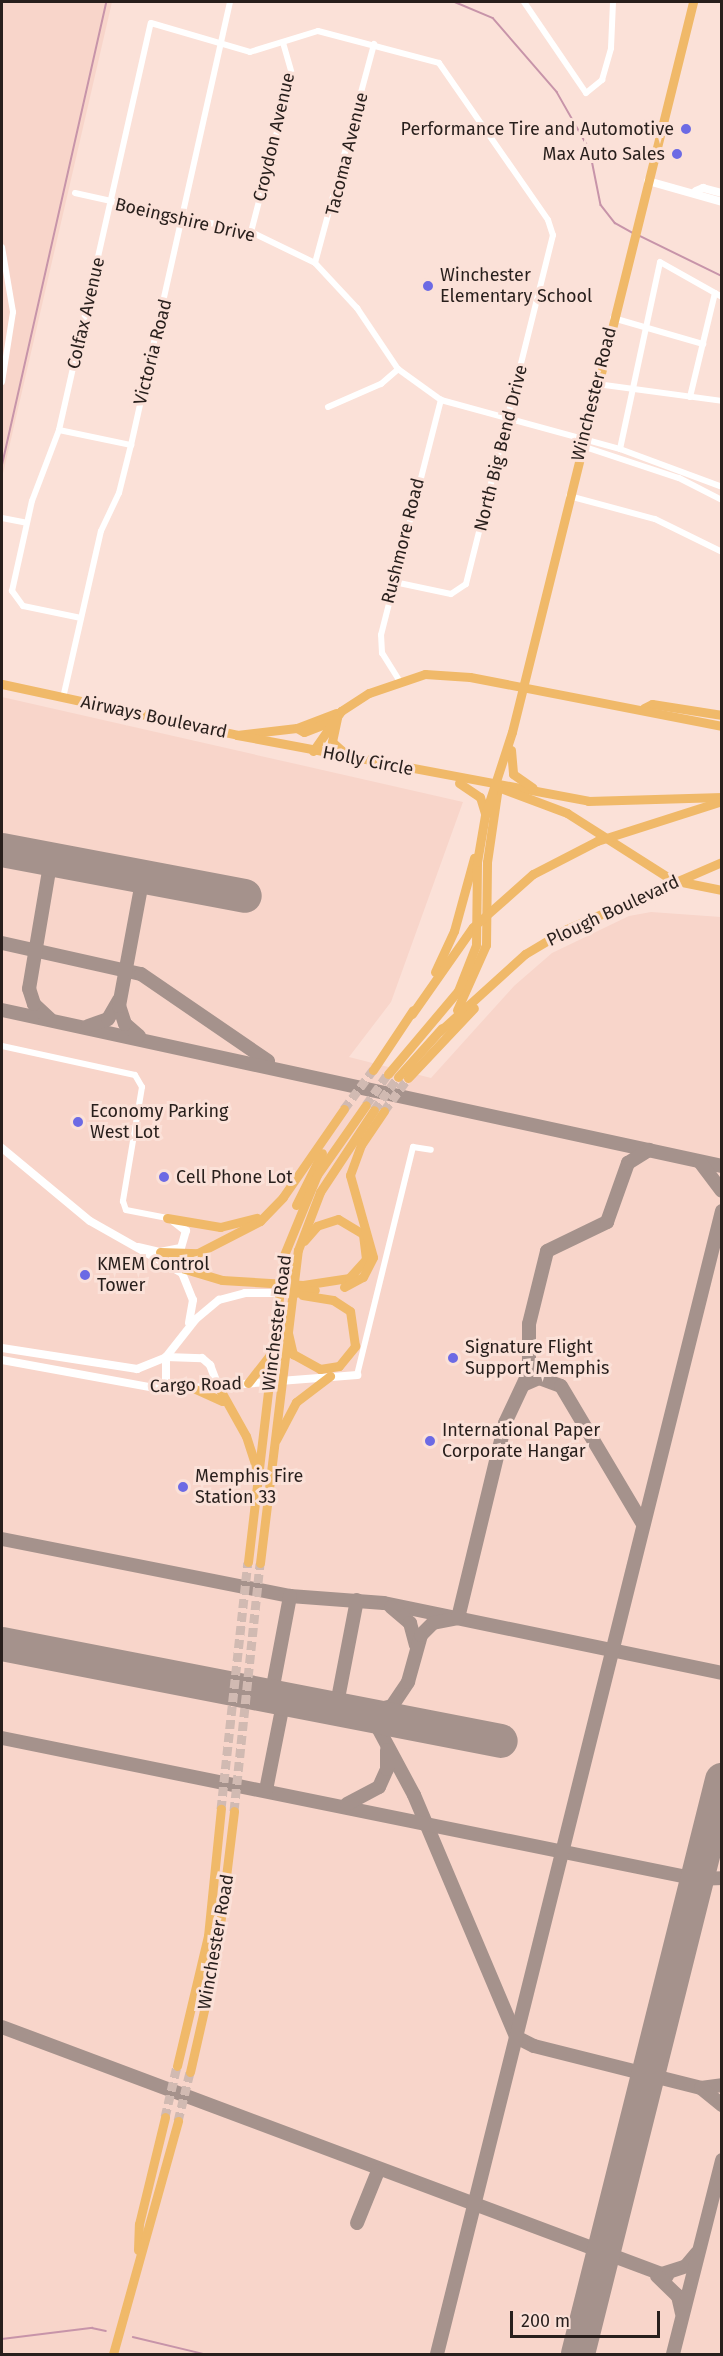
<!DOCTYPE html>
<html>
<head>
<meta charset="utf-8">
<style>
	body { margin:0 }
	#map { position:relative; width:723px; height:2356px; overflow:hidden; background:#fbe1d8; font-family:"Fira Sans",sans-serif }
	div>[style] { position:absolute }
	.built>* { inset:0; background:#f8d5ca }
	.stream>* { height:1.5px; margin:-0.75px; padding:0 0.75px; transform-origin:0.75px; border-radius:0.75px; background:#c794a9 }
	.taxiway>* { height:14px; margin:-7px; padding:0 7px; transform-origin:7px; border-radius:7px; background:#a5928c }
	.runway>* { height:34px; margin:-17px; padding:0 17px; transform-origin:17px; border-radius:17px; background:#a5928c }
	.primary-tunnel>* { height:9px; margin-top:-4.5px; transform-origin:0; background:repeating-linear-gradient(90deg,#d1bab2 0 9px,transparent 0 13.5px) }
	.minor>* { height:6px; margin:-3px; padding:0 3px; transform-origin:3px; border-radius:3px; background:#fff }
	.tertiary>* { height:8px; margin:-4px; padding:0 4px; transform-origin:4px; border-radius:4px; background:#fff }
	.secondary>* { height:8px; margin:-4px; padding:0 4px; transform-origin:4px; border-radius:4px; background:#fff }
	.primary>* { height:9px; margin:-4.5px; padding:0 4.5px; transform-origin:4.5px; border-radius:4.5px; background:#f0b969 }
	.dots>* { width:16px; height:16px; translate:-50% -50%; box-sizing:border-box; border:3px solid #fbe1d8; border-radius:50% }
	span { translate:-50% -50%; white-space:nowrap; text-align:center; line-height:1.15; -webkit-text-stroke:6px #fbe1d8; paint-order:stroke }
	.poi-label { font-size:18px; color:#281f1c }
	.right { translate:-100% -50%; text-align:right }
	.left { translate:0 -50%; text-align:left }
	.street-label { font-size:18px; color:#281f1c }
	.frame { position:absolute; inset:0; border:3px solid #281f1c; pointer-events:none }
	.scale { position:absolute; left:510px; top:2311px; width:150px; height:27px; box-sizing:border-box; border:3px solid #281f1c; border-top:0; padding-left:8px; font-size:18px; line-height:21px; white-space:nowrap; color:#281f1c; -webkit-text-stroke:4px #fbe1d8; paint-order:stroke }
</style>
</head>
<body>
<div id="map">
	<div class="built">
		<i style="clip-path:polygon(2px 2px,112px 2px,2px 478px)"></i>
		<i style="clip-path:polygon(2px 697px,463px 802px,391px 1002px,349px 1057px,431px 1078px,514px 986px,552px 953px,629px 916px,651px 912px,721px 917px,722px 2354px,2px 2354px)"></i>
	</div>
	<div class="stream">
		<i style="left:455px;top:2px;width:41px;rotate:22.8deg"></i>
		<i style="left:493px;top:18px;width:98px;rotate:49.1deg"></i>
		<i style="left:557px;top:92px;width:67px;rotate:60.4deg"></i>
		<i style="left:590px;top:150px;width:56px;rotate:78.7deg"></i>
		<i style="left:601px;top:205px;width:23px;rotate:52deg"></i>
		<i style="left:615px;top:223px;width:21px;rotate:29deg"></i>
		<i style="left:640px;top:236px;width:91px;rotate:26deg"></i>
		<i style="left:2px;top:465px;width:475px;rotate:-77.3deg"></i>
		<i style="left:133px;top:2337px;width:73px;rotate:13.5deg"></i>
		<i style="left:2px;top:2339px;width:91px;rotate:-7deg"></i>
		<i style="left:92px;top:2328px;width:14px;rotate:12deg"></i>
	</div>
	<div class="taxiway">
		<i style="left:2px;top:943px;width:142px;rotate:12.6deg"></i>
		<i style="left:141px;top:974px;width:154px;rotate:34.4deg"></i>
		<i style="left:2px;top:1010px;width:737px;rotate:12.23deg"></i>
		<i style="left:50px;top:1019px;width:22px;rotate:-137deg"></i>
		<i style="left:34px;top:1004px;width:16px;rotate:-108deg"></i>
		<i style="left:29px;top:989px;width:132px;rotate:-80.4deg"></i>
		<i style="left:88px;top:1026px;width:21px;rotate:-19deg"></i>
		<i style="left:108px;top:1019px;width:22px;rotate:-60deg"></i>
		<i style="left:139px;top:1036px;width:18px;rotate:-139deg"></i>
		<i style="left:125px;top:1024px;width:19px;rotate:-108deg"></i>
		<i style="left:119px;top:1006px;width:131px;rotate:-79.5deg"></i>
		<i style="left:700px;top:1162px;width:36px;rotate:53deg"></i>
		<i style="left:525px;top:1384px;width:15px;rotate:-23deg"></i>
		<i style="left:539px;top:1378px;width:23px;rotate:20deg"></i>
		<i style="left:561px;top:1386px;width:161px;rotate:59.3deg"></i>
		<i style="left:2px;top:1539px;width:294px;rotate:11.2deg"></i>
		<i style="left:290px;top:1596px;width:94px;rotate:4.3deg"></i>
		<i style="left:384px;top:1603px;width:345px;rotate:11.7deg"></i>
		<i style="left:391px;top:1607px;width:25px;rotate:40deg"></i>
		<i style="left:410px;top:1623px;width:23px;rotate:75deg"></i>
		<i style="left:271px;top:1697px;width:103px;rotate:-79.3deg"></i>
		<i style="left:336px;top:1709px;width:111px;rotate:-79.1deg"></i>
		<i style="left:360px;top:1714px;width:33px;rotate:-14deg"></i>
		<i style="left:392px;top:1706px;width:29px;rotate:-56deg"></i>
		<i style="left:408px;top:1682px;width:49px;rotate:-74.5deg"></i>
		<i style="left:421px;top:1635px;width:17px;rotate:-45deg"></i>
		<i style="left:433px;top:1623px;width:25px;rotate:-11deg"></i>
		<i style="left:458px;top:1618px;width:201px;rotate:-76.4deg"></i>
		<i style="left:505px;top:1423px;width:56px;rotate:-64.8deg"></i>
		<i style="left:529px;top:1372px;width:48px;rotate:-90deg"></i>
		<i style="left:529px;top:1324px;width:75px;rotate:-76.1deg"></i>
		<i style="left:547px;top:1251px;width:67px;rotate:-25.8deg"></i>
		<i style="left:607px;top:1222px;width:63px;rotate:-70.4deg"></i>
		<i style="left:628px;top:1163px;width:25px;rotate:-32deg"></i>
		<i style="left:360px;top:1714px;width:21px;rotate:35deg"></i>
		<i style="left:377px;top:1726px;width:78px;rotate:61.8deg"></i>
		<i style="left:414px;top:1795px;width:263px;rotate:67.1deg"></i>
		<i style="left:516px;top:2037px;width:20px;rotate:27deg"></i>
		<i style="left:534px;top:2046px;width:172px;rotate:14.1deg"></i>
		<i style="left:701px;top:2088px;width:21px;rotate:-8deg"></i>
		<i style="left:2px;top:1738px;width:709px;rotate:11.47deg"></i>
		<i style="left:697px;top:1879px;width:25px;rotate:-2deg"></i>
		<i style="left:266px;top:1790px;width:93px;rotate:-78.8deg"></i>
		<i style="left:347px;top:1804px;width:36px;rotate:-28deg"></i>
		<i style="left:379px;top:1787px;width:20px;rotate:-66deg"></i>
		<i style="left:387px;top:1769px;width:19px;rotate:-90deg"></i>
		<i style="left:2px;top:2027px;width:710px;rotate:20.53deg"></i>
		<i style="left:701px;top:2088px;width:27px;rotate:39deg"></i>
		<i style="left:357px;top:2223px;width:56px;rotate:-68deg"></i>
		<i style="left:659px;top:2275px;width:28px;rotate:-18deg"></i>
		<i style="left:686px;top:2266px;width:17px;rotate:-50deg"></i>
		<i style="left:657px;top:2276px;width:29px;rotate:44deg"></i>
		<i style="left:678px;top:2296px;width:17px;rotate:77deg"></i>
		<i style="left:437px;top:2354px;width:1178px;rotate:-76deg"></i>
		<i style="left:673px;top:2354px;width:200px;rotate:-75.8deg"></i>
	</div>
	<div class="runway">
		<i style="left:2px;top:850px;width:247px;rotate:10.7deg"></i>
		<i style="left:2px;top:1644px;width:508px;rotate:11deg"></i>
		<i style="left:578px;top:2354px;width:592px;rotate:-75.92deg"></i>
	</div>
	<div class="primary-tunnel">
		<i style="left:366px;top:1105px;width:38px;rotate:-55deg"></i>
		<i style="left:344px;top:1109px;width:49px;rotate:-53.4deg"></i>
		<i style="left:374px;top:1110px;width:41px;rotate:-54deg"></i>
		<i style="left:384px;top:1111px;width:41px;rotate:-54deg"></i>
		<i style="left:221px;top:1809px;width:248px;rotate:-83.8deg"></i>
		<i style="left:234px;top:1811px;width:249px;rotate:-84deg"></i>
		<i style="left:165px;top:2117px;width:52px;rotate:-76.8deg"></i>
		<i style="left:178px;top:2121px;width:50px;rotate:-76.2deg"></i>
	</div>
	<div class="minor">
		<i style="left:524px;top:2px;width:110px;rotate:55.7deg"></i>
		<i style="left:586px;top:93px;width:21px;rotate:-39deg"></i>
		<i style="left:602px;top:80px;width:33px;rotate:-74deg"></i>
		<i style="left:611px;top:48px;width:46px;rotate:-87.5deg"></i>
		<i style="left:75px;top:193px;width:180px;rotate:12.5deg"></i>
		<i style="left:251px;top:232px;width:71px;rotate:25.8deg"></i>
		<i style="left:315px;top:263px;width:62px;rotate:47deg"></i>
		<i style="left:357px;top:308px;width:73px;rotate:56.1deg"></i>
		<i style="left:398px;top:369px;width:53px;rotate:35.8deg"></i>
		<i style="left:441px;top:400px;width:186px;rotate:15.3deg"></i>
		<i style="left:620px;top:449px;width:109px;rotate:20.4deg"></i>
		<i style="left:251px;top:232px;width:163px;rotate:-75.5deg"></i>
		<i style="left:292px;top:74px;width:32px;rotate:-106deg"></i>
		<i style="left:2px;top:247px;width:66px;rotate:80.4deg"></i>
		<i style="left:13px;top:312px;width:71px;rotate:98.9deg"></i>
		<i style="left:315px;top:263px;width:227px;rotate:-74.9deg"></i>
		<i style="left:613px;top:318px;width:94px;rotate:16.1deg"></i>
		<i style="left:597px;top:384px;width:126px;rotate:7.7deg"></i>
		<i style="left:690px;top:397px;width:107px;rotate:-76.5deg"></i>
		<i style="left:328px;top:407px;width:58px;rotate:-23.5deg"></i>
		<i style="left:381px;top:384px;width:23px;rotate:-41deg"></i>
		<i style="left:59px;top:430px;width:74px;rotate:11.8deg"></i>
		<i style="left:582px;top:446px;width:102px;rotate:18.3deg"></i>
		<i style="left:679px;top:478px;width:48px;rotate:27.1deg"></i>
		<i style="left:620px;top:449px;width:191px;rotate:-77.9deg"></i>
		<i style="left:660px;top:262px;width:71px;rotate:29.4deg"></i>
		<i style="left:569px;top:496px;width:89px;rotate:15deg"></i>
		<i style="left:655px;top:519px;width:75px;rotate:26.2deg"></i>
		<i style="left:2px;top:518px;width:25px;rotate:11deg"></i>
		<i style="left:81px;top:618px;width:59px;rotate:-168.3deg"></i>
		<i style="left:23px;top:606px;width:19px;rotate:-126deg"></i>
		<i style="left:12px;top:591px;width:92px;rotate:-77.5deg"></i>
		<i style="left:32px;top:501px;width:76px;rotate:-69.2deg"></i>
		<i style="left:59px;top:430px;width:417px;rotate:-77.3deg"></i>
		<i style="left:151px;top:23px;width:103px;rotate:16.3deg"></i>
		<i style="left:250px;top:52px;width:71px;rotate:-17.2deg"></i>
		<i style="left:318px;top:31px;width:125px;rotate:14.8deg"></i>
		<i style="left:439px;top:63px;width:191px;rotate:55.2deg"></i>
		<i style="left:548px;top:220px;width:16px;rotate:72deg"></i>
		<i style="left:553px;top:235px;width:360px;rotate:104deg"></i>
		<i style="left:466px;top:584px;width:18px;rotate:146deg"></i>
		<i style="left:451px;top:594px;width:58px;rotate:-168.1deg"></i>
		<i style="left:399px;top:680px;width:32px;rotate:-122deg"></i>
		<i style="left:382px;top:653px;width:18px;rotate:-93deg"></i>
		<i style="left:381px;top:635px;width:243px;rotate:-75.7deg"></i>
		<i style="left:63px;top:698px;width:171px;rotate:-77.2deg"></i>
		<i style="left:101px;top:531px;width:42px;rotate:-64.7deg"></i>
		<i style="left:119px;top:493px;width:49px;rotate:-76deg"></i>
		<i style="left:131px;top:445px;width:454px;rotate:-77.4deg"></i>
		<i style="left:2px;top:1046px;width:136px;rotate:12.3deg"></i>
		<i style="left:135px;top:1075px;width:14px;rotate:60deg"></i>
		<i style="left:142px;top:1087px;width:116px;rotate:99.5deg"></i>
		<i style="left:123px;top:1201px;width:9px;rotate:72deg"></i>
		<i style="left:126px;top:1210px;width:42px;rotate:11deg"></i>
		<i style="left:357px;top:1375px;width:235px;rotate:-76.2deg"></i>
		<i style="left:413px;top:1147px;width:18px;rotate:9deg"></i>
	</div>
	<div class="tertiary">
		<i style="left:648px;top:181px;width:77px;rotate:15.8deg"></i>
		<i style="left:696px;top:191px;width:8px;rotate:-23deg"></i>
		<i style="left:703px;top:188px;width:20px;rotate:15deg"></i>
		<i style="left:2px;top:1360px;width:167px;rotate:10.4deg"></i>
		<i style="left:166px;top:1390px;width:192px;rotate:-4.5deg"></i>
	</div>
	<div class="secondary">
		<i style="left:2px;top:1148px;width:114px;rotate:39.7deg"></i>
		<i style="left:90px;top:1221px;width:106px;rotate:29.5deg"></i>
		<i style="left:182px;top:1273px;width:29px;rotate:68deg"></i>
		<i style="left:193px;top:1300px;width:23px;rotate:100deg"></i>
		<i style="left:138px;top:1247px;width:23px;rotate:13deg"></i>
		<i style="left:160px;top:1252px;width:21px;rotate:-11deg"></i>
		<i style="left:181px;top:1248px;width:18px;rotate:-74deg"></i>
		<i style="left:186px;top:1231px;width:16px;rotate:-142deg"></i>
		<i style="left:2px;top:1348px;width:137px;rotate:8.8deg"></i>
		<i style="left:137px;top:1369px;width:31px;rotate:-22deg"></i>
		<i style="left:166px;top:1357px;width:48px;rotate:-51.7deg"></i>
		<i style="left:196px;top:1319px;width:30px;rotate:-40deg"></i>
		<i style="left:219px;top:1300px;width:27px;rotate:-15deg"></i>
		<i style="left:245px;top:1293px;width:49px"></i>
		<i style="left:166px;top:1357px;width:36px;rotate:2deg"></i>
		<i style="left:202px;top:1358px;width:11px;rotate:41deg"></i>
		<i style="left:210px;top:1365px;width:22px;rotate:69deg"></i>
		<i style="left:166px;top:1357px;width:33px;rotate:90deg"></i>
	</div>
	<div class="primary">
		<i style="left:2px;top:684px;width:240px;rotate:12.2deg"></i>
		<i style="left:237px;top:735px;width:60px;rotate:-6.7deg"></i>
		<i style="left:297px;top:728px;width:42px;rotate:-21deg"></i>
		<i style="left:644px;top:708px;width:9px;rotate:-27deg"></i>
		<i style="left:652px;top:704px;width:71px;rotate:8.9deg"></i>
		<i style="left:337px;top:718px;width:25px;rotate:102deg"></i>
		<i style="left:332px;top:742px;width:21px;rotate:41deg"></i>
		<i style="left:297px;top:728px;width:8px;rotate:30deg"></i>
		<i style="left:304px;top:732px;width:25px;rotate:-21deg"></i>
		<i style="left:237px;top:735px;width:357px;rotate:10.6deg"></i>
		<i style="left:588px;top:801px;width:134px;rotate:-1.7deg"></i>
		<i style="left:511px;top:750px;width:24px;rotate:85deg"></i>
		<i style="left:513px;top:774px;width:24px;rotate:35deg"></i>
		<i style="left:313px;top:751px;width:49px;rotate:-55deg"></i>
		<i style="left:341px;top:711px;width:33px;rotate:-33deg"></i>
		<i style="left:369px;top:693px;width:59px;rotate:-18.7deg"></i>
		<i style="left:425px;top:674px;width:45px;rotate:3.8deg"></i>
		<i style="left:470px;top:677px;width:257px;rotate:11deg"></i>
		<i style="left:459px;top:783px;width:25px;rotate:34deg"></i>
		<i style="left:480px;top:797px;width:17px;rotate:73deg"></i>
		<i style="left:498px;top:787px;width:74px;rotate:20.6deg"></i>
		<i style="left:567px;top:813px;width:125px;rotate:32.5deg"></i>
		<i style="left:672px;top:880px;width:51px;rotate:11.3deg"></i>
		<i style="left:435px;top:972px;width:45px;rotate:-65.1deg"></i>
		<i style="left:454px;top:931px;width:76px;rotate:-74.7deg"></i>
		<i style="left:457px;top:1010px;width:71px;rotate:-66deg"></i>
		<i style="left:486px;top:945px;width:83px;rotate:-89.3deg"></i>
		<i style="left:487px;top:862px;width:76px;rotate:-81.7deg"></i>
		<i style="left:412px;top:1014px;width:106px;rotate:-55deg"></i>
		<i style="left:473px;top:927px;width:80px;rotate:-41.5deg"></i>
		<i style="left:533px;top:874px;width:72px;rotate:-27.3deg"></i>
		<i style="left:597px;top:841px;width:128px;rotate:-17.7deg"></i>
		<i style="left:440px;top:1031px;width:115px;rotate:-42.2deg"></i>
		<i style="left:525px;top:954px;width:49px;rotate:-30.8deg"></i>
		<i style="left:567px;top:929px;width:169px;rotate:-23.4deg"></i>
		<i style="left:373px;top:1070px;width:72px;rotate:-56.3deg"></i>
		<i style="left:388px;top:1074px;width:109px;rotate:-49.9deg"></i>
		<i style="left:458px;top:991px;width:49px;rotate:-68.6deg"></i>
		<i style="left:476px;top:945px;width:83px;rotate:-89.3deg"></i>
		<i style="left:477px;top:862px;width:48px;rotate:-80.3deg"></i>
		<i style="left:485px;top:815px;width:87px;rotate:-72deg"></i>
		<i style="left:512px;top:732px;width:752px;rotate:-76.07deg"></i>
		<i style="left:398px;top:1077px;width:66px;rotate:-48.1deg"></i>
		<i style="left:408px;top:1078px;width:96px;rotate:-46.7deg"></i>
		<i style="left:296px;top:1205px;width:58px;rotate:-63.4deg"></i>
		<i style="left:167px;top:1218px;width:54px;rotate:9.6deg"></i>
		<i style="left:220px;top:1227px;width:38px;rotate:-14deg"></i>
		<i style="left:160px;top:1252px;width:38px;rotate:2deg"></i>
		<i style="left:198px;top:1253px;width:70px;rotate:-27.3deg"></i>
		<i style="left:260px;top:1221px;width:33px;rotate:-46deg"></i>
		<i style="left:283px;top:1197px;width:107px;rotate:-55.3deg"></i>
		<i style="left:165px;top:1263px;width:59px;rotate:16.6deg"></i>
		<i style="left:222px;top:1280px;width:81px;rotate:3.5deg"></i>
		<i style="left:303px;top:1285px;width:47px;rotate:-8.7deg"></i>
		<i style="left:349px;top:1278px;width:25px;rotate:-48deg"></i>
		<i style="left:366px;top:1259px;width:25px;rotate:-97deg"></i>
		<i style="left:363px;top:1234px;width:29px;rotate:-149deg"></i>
		<i style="left:338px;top:1219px;width:22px;rotate:162deg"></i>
		<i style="left:317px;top:1226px;width:20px;rotate:131deg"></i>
		<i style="left:344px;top:1287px;width:21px;rotate:-28deg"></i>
		<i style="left:363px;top:1277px;width:22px;rotate:-63deg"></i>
		<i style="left:373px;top:1257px;width:85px;rotate:-105.7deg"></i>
		<i style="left:350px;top:1175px;width:32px;rotate:-70deg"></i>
		<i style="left:361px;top:1145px;width:41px;rotate:-55.9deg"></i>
		<i style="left:294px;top:1293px;width:21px;rotate:-8deg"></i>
		<i style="left:288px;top:1333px;width:22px;rotate:77deg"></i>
		<i style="left:293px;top:1354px;width:31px;rotate:29deg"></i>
		<i style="left:320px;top:1369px;width:19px;rotate:-9deg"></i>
		<i style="left:339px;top:1366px;width:26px;rotate:-51deg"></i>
		<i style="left:355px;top:1346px;width:35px;rotate:-98deg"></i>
		<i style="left:350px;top:1311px;width:20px;rotate:-147deg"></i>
		<i style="left:333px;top:1300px;width:31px;rotate:-171deg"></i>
		<i style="left:248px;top:1383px;width:34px;rotate:-52deg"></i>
		<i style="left:218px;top:1386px;width:57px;rotate:60.8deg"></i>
		<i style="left:246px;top:1436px;width:36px;rotate:72deg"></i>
		<i style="left:193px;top:1388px;width:32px;rotate:24deg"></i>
		<i style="left:276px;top:1440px;width:43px;rotate:-62.2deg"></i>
		<i style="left:296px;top:1402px;width:43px;rotate:-37.4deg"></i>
		<i style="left:248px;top:1562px;width:309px;rotate:-83.3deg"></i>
		<i style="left:284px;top:1255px;width:87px;rotate:-67.6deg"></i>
		<i style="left:317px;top:1175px;width:85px;rotate:-55deg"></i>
		<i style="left:260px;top:1563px;width:315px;rotate:-83.1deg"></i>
		<i style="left:298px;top:1250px;width:62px;rotate:-69.2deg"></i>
		<i style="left:320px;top:1192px;width:98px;rotate:-56.6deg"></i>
		<i style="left:177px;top:2066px;width:134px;rotate:-76.6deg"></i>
		<i style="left:208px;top:1936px;width:128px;rotate:-84.2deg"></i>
		<i style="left:190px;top:2072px;width:117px;rotate:-77.2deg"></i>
		<i style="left:216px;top:1958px;width:148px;rotate:-83deg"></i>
		<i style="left:138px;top:2250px;width:26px;rotate:-88deg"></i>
		<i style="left:139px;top:2224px;width:110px;rotate:-76.3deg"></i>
		<i style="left:113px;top:2354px;width:242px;rotate:-74.4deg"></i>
	</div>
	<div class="dots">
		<i style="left:686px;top:129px;background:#6c6ae4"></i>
		<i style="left:677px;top:154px;background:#6c6ae4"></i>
		<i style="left:428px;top:286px;background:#6c6ae4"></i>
		<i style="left:78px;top:1122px;background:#6c6ae4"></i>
		<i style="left:164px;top:1177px;background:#6c6ae4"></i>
		<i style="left:85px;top:1275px;background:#6c6ae4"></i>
		<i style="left:453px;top:1358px;background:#6c6ae4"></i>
		<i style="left:430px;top:1441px;background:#6c6ae4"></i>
		<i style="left:183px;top:1487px;background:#6c6ae4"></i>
	</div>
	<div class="poi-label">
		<span class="right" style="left:674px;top:129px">Performance Tire and Automotive</span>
		<span class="right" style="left:665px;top:154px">Max Auto Sales</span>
		<span class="left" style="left:440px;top:286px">Winchester<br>Elementary School</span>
		<span class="left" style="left:90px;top:1122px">Economy Parking<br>West Lot</span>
		<span class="left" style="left:176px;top:1177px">Cell Phone Lot</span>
		<span class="left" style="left:97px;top:1275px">KMEM Control<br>Tower</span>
		<span class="left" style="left:465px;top:1358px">Signature Flight<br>Support Memphis</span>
		<span class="left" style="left:442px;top:1441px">International Paper<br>Corporate Hangar</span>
		<span class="left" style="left:195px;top:1487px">Memphis Fire<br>Station 33</span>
	</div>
	<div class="street-label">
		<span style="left:274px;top:137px;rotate:-77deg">Croydon Avenue</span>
		<span style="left:347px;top:154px;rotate:-76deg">Tacoma Avenue</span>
		<span style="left:185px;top:220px;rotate:13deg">Boeingshire Drive</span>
		<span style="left:86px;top:313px;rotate:-77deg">Colfax Avenue</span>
		<span style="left:153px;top:352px;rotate:-76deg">Victoria Road</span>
		<span style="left:594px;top:394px;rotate:-76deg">Winchester Road</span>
		<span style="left:501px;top:448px;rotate:-76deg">North Big Bend Drive</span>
		<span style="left:403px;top:541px;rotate:-76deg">Rushmore Road</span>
		<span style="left:154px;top:717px;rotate:12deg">Airways Boulevard</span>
		<span style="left:368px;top:761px;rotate:11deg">Holly Circle</span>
		<span style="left:613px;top:911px;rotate:-25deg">Plough Boulevard</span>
		<span style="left:277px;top:1323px;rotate:-83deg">Winchester Road</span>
		<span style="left:196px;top:1385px;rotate:-2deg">Cargo Road</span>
		<span style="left:216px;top:1942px;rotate:-80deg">Winchester Road</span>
	</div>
	<div class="frame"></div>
	<div class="scale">200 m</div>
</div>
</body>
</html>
